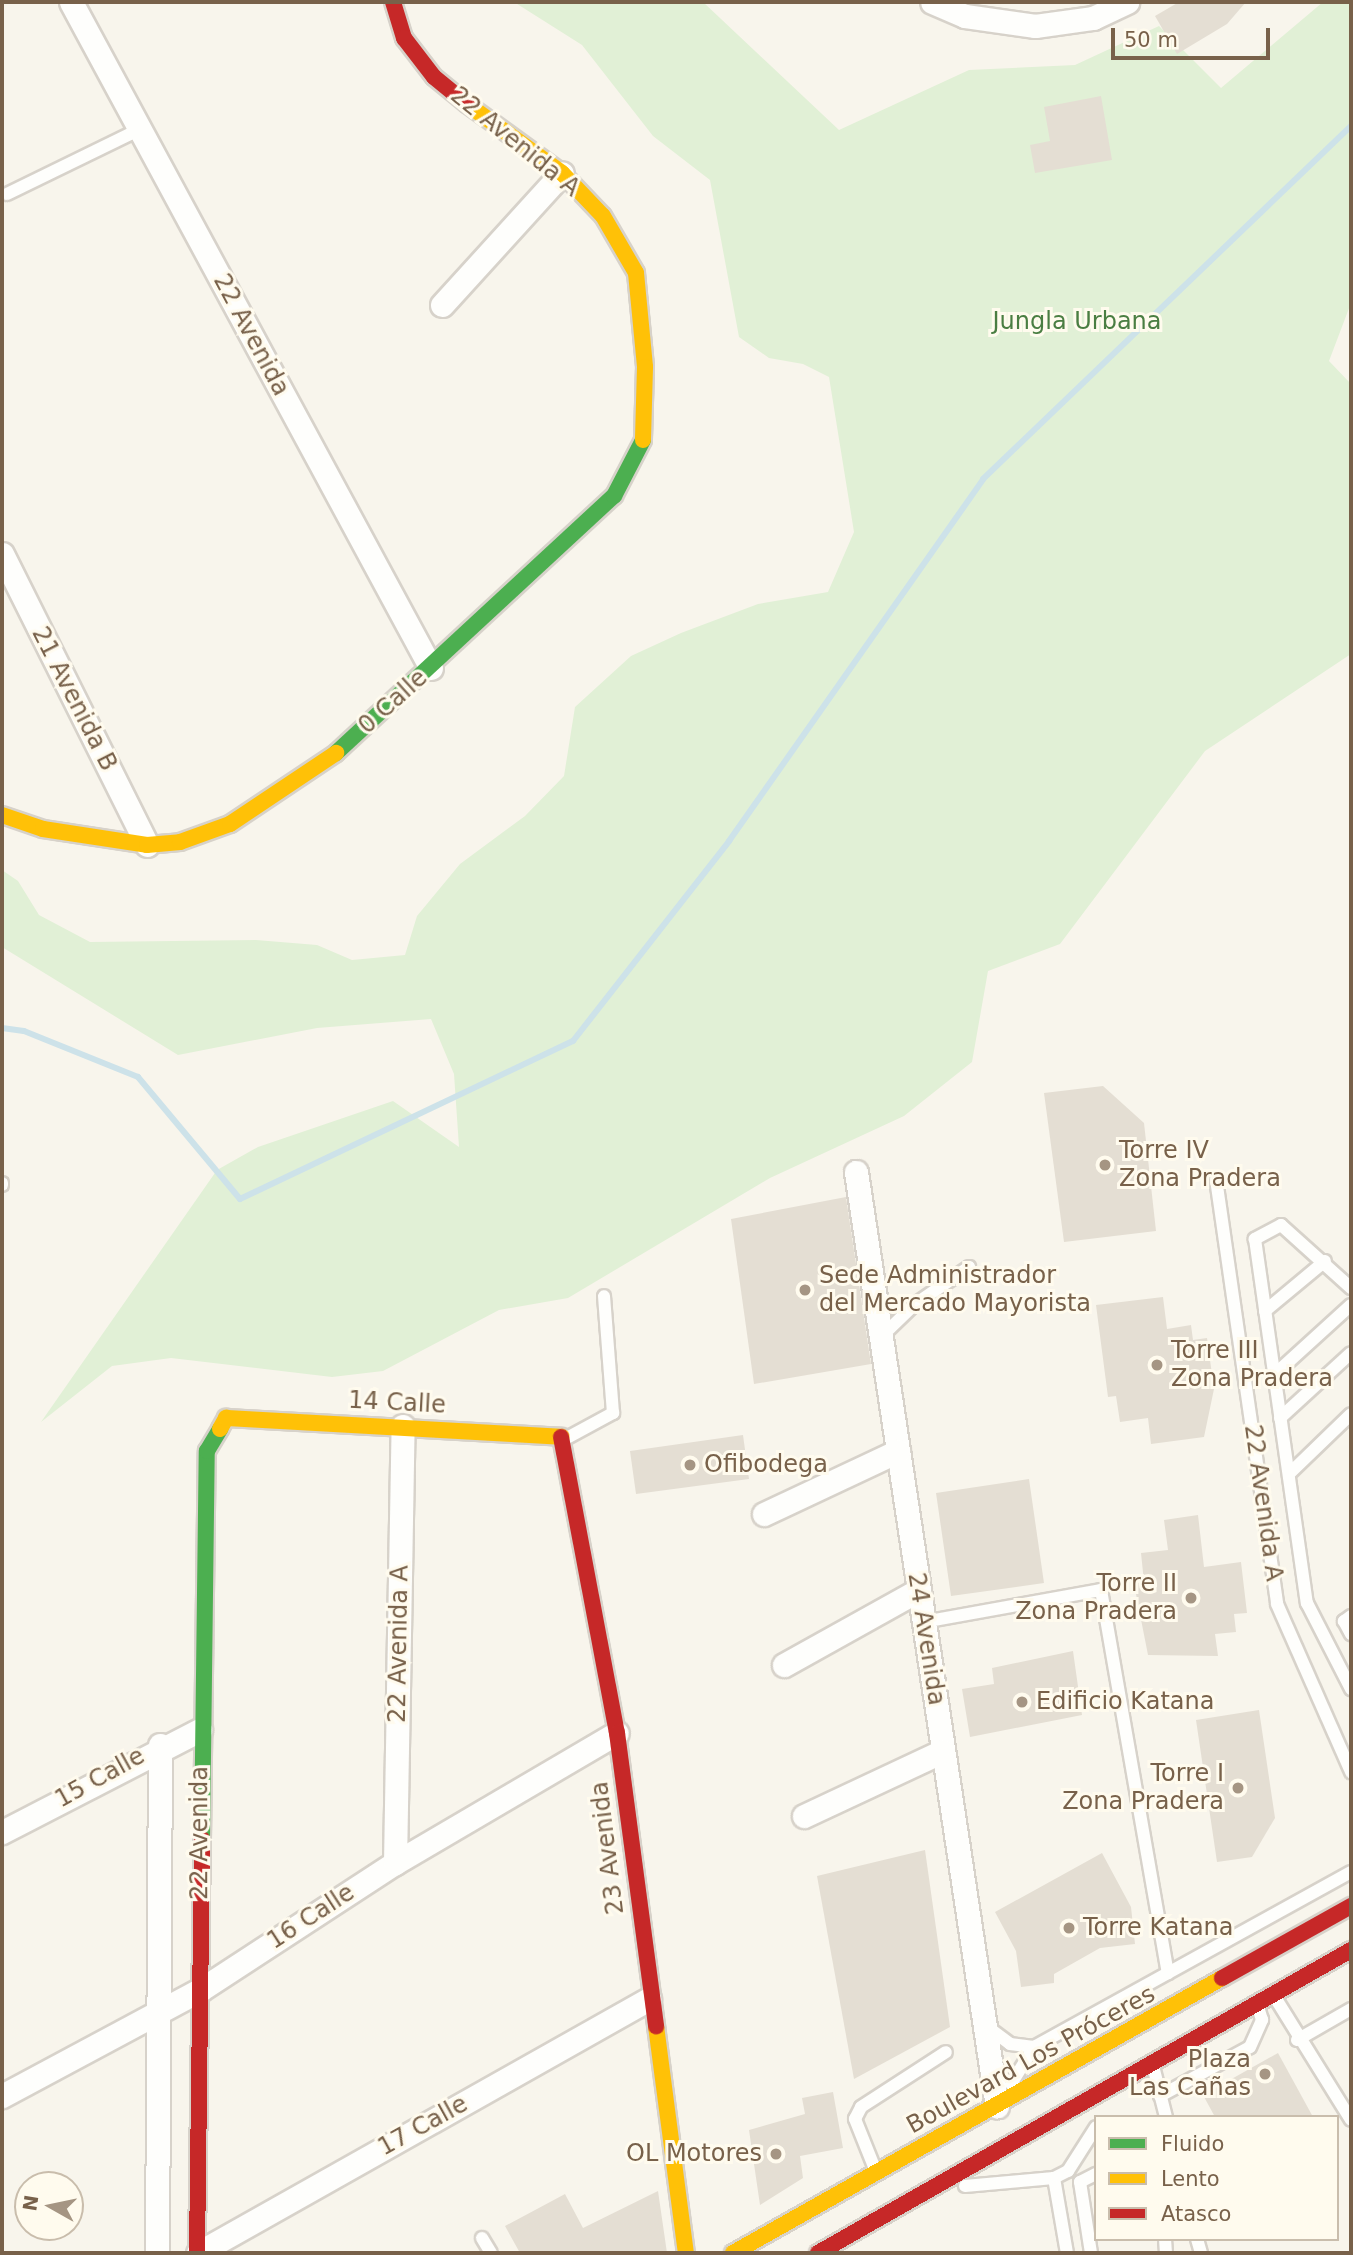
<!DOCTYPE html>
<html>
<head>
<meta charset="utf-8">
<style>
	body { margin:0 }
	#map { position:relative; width:1353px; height:2255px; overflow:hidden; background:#f8f5ec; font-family:"DejaVu Sans",sans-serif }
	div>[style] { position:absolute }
	.green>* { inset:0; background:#e1f0d6 }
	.stream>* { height:6px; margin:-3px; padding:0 3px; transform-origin:3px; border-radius:3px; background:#cde2e9 }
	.building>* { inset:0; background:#e4ded3 }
	.roads { filter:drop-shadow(2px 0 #d7d2ca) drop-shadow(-2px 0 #d7d2ca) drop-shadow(0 2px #d7d2ca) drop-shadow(0 -2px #d7d2ca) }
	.lane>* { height:12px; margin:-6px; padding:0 6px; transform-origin:6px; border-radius:6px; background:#fefefc }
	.street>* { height:23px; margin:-11.5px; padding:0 11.5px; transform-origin:11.5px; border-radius:11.5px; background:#fefefc }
	.fast>* { height:16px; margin:-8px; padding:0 8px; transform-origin:8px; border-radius:8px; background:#4caf50 }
	.slow>* { height:16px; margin:-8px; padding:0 8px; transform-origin:8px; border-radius:8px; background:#ffc107 }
	.jam>* { height:16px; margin:-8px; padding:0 8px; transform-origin:8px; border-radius:8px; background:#c62828 }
	.dots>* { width:19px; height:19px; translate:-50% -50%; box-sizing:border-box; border:4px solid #fffbee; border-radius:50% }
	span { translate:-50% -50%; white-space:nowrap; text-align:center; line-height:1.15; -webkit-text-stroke:6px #fffbee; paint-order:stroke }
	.street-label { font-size:24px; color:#78614a }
	.park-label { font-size:24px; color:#4a7e42 }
	.poi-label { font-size:24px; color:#78614a }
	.left { translate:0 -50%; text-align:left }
	.right { translate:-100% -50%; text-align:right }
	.frame { position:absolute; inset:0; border:4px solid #78614a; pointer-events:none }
	.legend { position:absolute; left:1094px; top:2115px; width:245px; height:126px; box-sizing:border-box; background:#fffbee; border:2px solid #c9bdac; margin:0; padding:9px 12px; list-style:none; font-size:21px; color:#78614a }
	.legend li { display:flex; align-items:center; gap:14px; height:35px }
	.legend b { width:35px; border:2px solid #c9bdac }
	.north { position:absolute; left:14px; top:2171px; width:70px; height:70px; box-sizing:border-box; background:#fffbee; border:2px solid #c9bdac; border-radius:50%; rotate:279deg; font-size:19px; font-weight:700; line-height:28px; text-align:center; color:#78614a }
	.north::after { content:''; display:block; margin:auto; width:24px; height:32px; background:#a59583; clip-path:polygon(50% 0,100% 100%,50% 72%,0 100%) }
	.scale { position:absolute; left:1111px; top:28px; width:159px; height:32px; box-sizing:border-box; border:4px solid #78614a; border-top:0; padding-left:9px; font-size:21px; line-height:24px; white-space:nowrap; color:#78614a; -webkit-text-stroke:5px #fffbee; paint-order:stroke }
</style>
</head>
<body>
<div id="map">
	<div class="green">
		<i style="clip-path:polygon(514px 2px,703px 2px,839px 130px,969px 70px,1075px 65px,1159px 26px,1221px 88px,1323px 2px,1351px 2px,1351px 303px,1329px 361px,1351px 384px,1351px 654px,1205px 751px,1060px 944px,988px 971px,972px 1062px,904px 1116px,770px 1178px,568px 1298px,499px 1310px,383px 1371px,332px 1377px,171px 1358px,112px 1366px,41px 1422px,217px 1170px,258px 1147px,393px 1101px,459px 1147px,454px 1074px,431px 1019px,317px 1028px,178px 1055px,2px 947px,2px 870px,18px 881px,39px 915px,90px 942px,256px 940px,317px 945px,352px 960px,405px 955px,417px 916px,460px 864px,525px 816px,564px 776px,575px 707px,631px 656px,681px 633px,758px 604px,828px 592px,854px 532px,829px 377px,803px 364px,769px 358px,739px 337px,710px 180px,653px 136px,582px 45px)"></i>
	</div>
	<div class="stream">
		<i style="left:2px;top:1028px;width:22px;rotate:8deg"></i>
		<i style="left:24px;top:1031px;width:123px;rotate:22deg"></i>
		<i style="left:138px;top:1077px;width:159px;rotate:50.1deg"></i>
		<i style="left:240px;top:1199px;width:369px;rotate:-25.4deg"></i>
		<i style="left:573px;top:1041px;width:254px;rotate:-52deg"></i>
		<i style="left:729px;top:841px;width:442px;rotate:-54.9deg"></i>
		<i style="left:983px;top:479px;width:510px;rotate:-43.81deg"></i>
	</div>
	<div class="building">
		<i style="clip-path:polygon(1179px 2px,1246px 2px,1227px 24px,1177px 54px,1155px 16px)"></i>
		<i style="clip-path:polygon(1101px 96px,1112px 160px,1035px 173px,1030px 145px,1050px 141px,1044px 107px)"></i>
		<i style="clip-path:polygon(1103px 1086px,1144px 1123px,1156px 1231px,1064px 1242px,1044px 1093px)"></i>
		<i style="clip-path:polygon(846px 1197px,871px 1364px,754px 1384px,731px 1219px)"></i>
		<i style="clip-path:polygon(1163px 1297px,1167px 1329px,1191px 1325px,1193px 1340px,1207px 1338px,1214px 1389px,1204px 1437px,1151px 1444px,1148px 1418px,1120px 1422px,1116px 1396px,1108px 1397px,1096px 1305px)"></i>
		<i style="clip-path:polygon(743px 1435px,749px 1479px,636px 1494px,630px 1451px)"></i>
		<i style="clip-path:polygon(1029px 1479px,1044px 1583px,951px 1596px,936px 1493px)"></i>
		<i style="clip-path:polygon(1198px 1515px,1204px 1567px,1241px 1562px,1247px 1613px,1234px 1614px,1236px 1632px,1215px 1634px,1218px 1656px,1148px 1655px,1134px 1584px,1144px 1582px,1141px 1553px,1168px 1550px,1164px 1520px)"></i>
		<i style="clip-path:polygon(1073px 1651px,1082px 1715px,970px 1737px,962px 1689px,994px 1684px,992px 1668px)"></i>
		<i style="clip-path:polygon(1259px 1710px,1275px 1818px,1252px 1857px,1217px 1862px,1196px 1720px)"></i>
		<i style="clip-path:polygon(925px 1850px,950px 2027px,854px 2079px,817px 1876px)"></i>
		<i style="clip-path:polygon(1102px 1853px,1131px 1907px,1135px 1944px,1100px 1948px,1054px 1974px,1054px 1983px,1021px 1987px,1016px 1951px,995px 1912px)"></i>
		<i style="clip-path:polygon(1278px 2053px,1313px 2117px,1215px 2117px,1203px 2095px)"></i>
		<i style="clip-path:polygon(833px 2092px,843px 2148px,800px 2156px,803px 2178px,760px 2205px,749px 2130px,805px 2114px,802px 2098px)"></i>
		<i style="clip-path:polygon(658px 2191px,667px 2253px,520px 2253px,505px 2226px,565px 2194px,583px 2228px)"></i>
	</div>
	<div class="roads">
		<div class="lane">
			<i style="left:7px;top:194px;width:148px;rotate:-26deg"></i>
			<i style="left:1216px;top:1179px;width:429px;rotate:81.8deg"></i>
			<i style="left:1277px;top:1604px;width:184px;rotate:66.2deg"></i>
			<i style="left:2px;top:1185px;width:2px;rotate:-90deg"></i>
			<i style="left:1351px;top:1288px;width:94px;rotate:-138deg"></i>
			<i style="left:1281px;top:1225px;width:30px;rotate:152deg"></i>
			<i style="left:1255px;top:1239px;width:368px;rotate:81.9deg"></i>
			<i style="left:1307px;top:1603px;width:97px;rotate:62.9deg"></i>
			<i style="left:1265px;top:1311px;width:78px;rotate:-39.8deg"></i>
			<i style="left:881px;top:1337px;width:46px;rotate:-44.1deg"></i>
			<i style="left:914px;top:1305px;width:67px;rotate:-34.6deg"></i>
			<i style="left:1274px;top:1375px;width:104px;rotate:-42.3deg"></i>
			<i style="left:1280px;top:1418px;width:96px;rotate:-42.5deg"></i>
			<i style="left:565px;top:1439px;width:55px;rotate:-28.4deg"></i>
			<i style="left:613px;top:1413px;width:117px;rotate:-94.4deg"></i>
			<i style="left:1291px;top:1472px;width:83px;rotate:-44deg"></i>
			<i style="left:1351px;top:1616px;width:9px;rotate:144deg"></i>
			<i style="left:1344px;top:1621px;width:15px;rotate:62deg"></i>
			<i style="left:923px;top:1622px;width:181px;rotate:-10.2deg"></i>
			<i style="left:1101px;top:1590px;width:389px;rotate:80.1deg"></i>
			<i style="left:1276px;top:1999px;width:142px;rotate:58.2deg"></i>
			<i style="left:985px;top:2025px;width:31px;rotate:37deg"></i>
			<i style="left:1010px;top:2044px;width:24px;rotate:7deg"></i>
			<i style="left:1297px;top:2040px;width:62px;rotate:-29.9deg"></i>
			<i style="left:1153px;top:2066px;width:53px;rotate:75.7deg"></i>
			<i style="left:1011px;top:2084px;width:44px;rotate:-58.1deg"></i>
			<i style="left:1034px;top:2047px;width:362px;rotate:-28.9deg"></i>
			<i style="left:1160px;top:2096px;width:102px;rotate:-28.6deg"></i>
			<i style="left:1250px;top:2047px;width:30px;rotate:-66deg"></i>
			<i style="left:1262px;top:2020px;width:14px;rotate:-107deg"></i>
			<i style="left:875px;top:2169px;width:54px;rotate:-111.8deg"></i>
			<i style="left:855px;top:2119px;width:13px;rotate:-63deg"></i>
			<i style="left:861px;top:2107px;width:101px;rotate:-32.9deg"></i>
			<i style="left:1054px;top:2178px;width:76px;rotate:80.2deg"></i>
			<i style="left:965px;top:2186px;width:89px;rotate:-5.1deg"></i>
			<i style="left:1054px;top:2178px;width:16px;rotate:-27deg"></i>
			<i style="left:1068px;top:2171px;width:52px;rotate:-57.5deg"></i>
			<i style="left:482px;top:2238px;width:17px;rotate:59deg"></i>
			<i style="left:1165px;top:2239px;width:14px;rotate:86deg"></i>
			<i style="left:1197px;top:2239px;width:15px;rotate:74deg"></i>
			<i style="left:1091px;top:2253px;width:72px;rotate:-98.8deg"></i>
			<i style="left:1080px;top:2182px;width:18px;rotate:-27deg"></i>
		</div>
		<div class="street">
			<i style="left:71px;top:2px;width:757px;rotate:61.61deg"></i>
			<i style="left:932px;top:2px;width:36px;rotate:23deg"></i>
			<i style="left:965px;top:16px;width:71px;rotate:8.1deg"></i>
			<i style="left:1035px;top:26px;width:59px;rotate:-7.9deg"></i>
			<i style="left:1093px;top:18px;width:38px;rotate:-25deg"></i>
			<i style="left:442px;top:305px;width:178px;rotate:-47.7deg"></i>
			<i style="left:2px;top:554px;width:325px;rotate:63.5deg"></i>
			<i style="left:856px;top:1172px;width:945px;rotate:81.42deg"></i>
			<i style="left:764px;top:1514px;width:148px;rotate:-25.2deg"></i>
			<i style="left:784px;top:1665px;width:154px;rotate:-29.1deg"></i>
			<i style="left:804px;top:1816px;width:153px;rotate:-25.1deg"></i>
			<i style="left:2px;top:1832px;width:223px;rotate:-27.3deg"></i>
			<i style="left:395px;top:1863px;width:437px;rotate:-89deg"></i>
			<i style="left:2px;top:2096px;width:225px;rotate:-28.2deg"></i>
			<i style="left:200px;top:1990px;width:233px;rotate:-33.1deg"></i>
			<i style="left:395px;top:1863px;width:257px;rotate:-30.4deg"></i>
			<i style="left:157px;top:2253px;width:508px;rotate:-89.66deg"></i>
			<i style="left:198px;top:2253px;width:518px;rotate:-29.39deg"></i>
		</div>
		<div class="fast">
			<i style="left:336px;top:753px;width:379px;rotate:-42.8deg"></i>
			<i style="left:614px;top:496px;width:63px;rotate:-62.6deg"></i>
			<i style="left:202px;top:1839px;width:388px;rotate:-89.3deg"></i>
			<i style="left:207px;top:1451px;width:26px;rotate:-59deg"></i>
		</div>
		<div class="slow">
			<i style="left:467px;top:104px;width:117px;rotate:36deg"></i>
			<i style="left:562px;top:173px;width:59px;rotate:46.4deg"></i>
			<i style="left:603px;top:216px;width:66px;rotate:59.9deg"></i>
			<i style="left:636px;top:273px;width:94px;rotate:84.5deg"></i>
			<i style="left:645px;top:367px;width:73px;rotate:91.6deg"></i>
			<i style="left:2px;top:815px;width:43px;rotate:18.9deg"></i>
			<i style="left:43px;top:829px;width:105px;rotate:8.7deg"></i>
			<i style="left:147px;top:845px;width:33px;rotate:-5deg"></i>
			<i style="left:180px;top:842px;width:53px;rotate:-19.8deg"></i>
			<i style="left:230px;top:824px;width:128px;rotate:-33.8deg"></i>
			<i style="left:220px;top:1429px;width:13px;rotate:-61deg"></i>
			<i style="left:226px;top:1418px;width:336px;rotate:3.2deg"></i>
			<i style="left:656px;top:2026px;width:229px;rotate:82.5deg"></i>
			<i style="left:733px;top:2253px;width:561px;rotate:-29.35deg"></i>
		</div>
		<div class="jam">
			<i style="left:393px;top:2px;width:38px;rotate:73deg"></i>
			<i style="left:404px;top:38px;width:49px;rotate:52.4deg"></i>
			<i style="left:434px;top:77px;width:43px;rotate:39.3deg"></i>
			<i style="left:561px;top:1437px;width:301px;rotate:79.3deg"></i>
			<i style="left:617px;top:1733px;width:296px;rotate:82.4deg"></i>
			<i style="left:1222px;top:1978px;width:148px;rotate:-29.2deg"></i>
			<i style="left:197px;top:2253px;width:414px;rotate:-89.3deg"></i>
			<i style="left:818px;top:2253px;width:613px;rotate:-29.62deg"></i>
		</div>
	</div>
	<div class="dots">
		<i style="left:1105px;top:1165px;background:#a59583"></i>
		<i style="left:805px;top:1290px;background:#a59583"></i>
		<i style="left:1157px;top:1365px;background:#a59583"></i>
		<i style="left:690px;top:1465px;background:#a59583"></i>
		<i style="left:1191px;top:1598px;background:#a59583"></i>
		<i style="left:1022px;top:1702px;background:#a59583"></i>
		<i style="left:1238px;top:1788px;background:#a59583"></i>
		<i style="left:1069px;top:1928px;background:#a59583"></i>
		<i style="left:1265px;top:2074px;background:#a59583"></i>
		<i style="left:776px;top:2154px;background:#a59583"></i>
	</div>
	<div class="street-label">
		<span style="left:515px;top:142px;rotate:39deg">22 Avenida A</span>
		<span style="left:251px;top:335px;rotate:62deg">22 Avenida</span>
		<span style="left:74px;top:699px;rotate:63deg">21 Avenida B</span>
		<span style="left:393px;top:702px;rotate:-42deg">0 Calle</span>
		<span style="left:397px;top:1403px;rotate:3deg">14 Calle</span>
		<span style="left:1263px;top:1503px;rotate:82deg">22 Avenida A</span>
		<span style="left:926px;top:1639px;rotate:81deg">24 Avenida</span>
		<span style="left:399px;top:1644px;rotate:-89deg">22 Avenida A</span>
		<span style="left:100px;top:1778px;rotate:-29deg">15 Calle</span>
		<span style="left:200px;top:1833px;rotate:-90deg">22 Avenida</span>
		<span style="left:608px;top:1848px;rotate:-97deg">23 Avenida</span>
		<span style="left:311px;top:1917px;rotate:-33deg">16 Calle</span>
		<span style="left:1031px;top:2060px;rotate:-29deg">Boulevard Los Próceres</span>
		<span style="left:423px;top:2126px;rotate:-29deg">17 Calle</span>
	</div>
	<div class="park-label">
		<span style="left:1077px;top:322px">Jungla Urbana</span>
	</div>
	<div class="poi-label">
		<span class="left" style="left:1119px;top:1165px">Torre IV<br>Zona Pradera</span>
		<span class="left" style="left:819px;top:1290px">Sede Administrador<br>del Mercado Mayorista</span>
		<span class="left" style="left:1171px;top:1365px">Torre III<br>Zona Pradera</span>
		<span class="left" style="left:704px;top:1465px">Ofibodega</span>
		<span class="right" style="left:1177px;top:1598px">Torre II<br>Zona Pradera</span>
		<span class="left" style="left:1036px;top:1702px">Edificio Katana</span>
		<span class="right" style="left:1224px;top:1788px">Torre I<br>Zona Pradera</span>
		<span class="left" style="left:1083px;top:1928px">Torre Katana</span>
		<span class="right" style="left:1251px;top:2074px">Plaza<br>Las Cañas</span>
		<span class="right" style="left:762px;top:2154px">OL Motores</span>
	</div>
	<div class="frame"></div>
	<ul class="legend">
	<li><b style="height:9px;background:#4caf50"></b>Fluido</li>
	<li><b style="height:9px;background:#ffc107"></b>Lento</li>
	<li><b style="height:9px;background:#c62828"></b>Atasco</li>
	</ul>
	<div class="north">N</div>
	<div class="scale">50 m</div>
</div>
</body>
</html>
